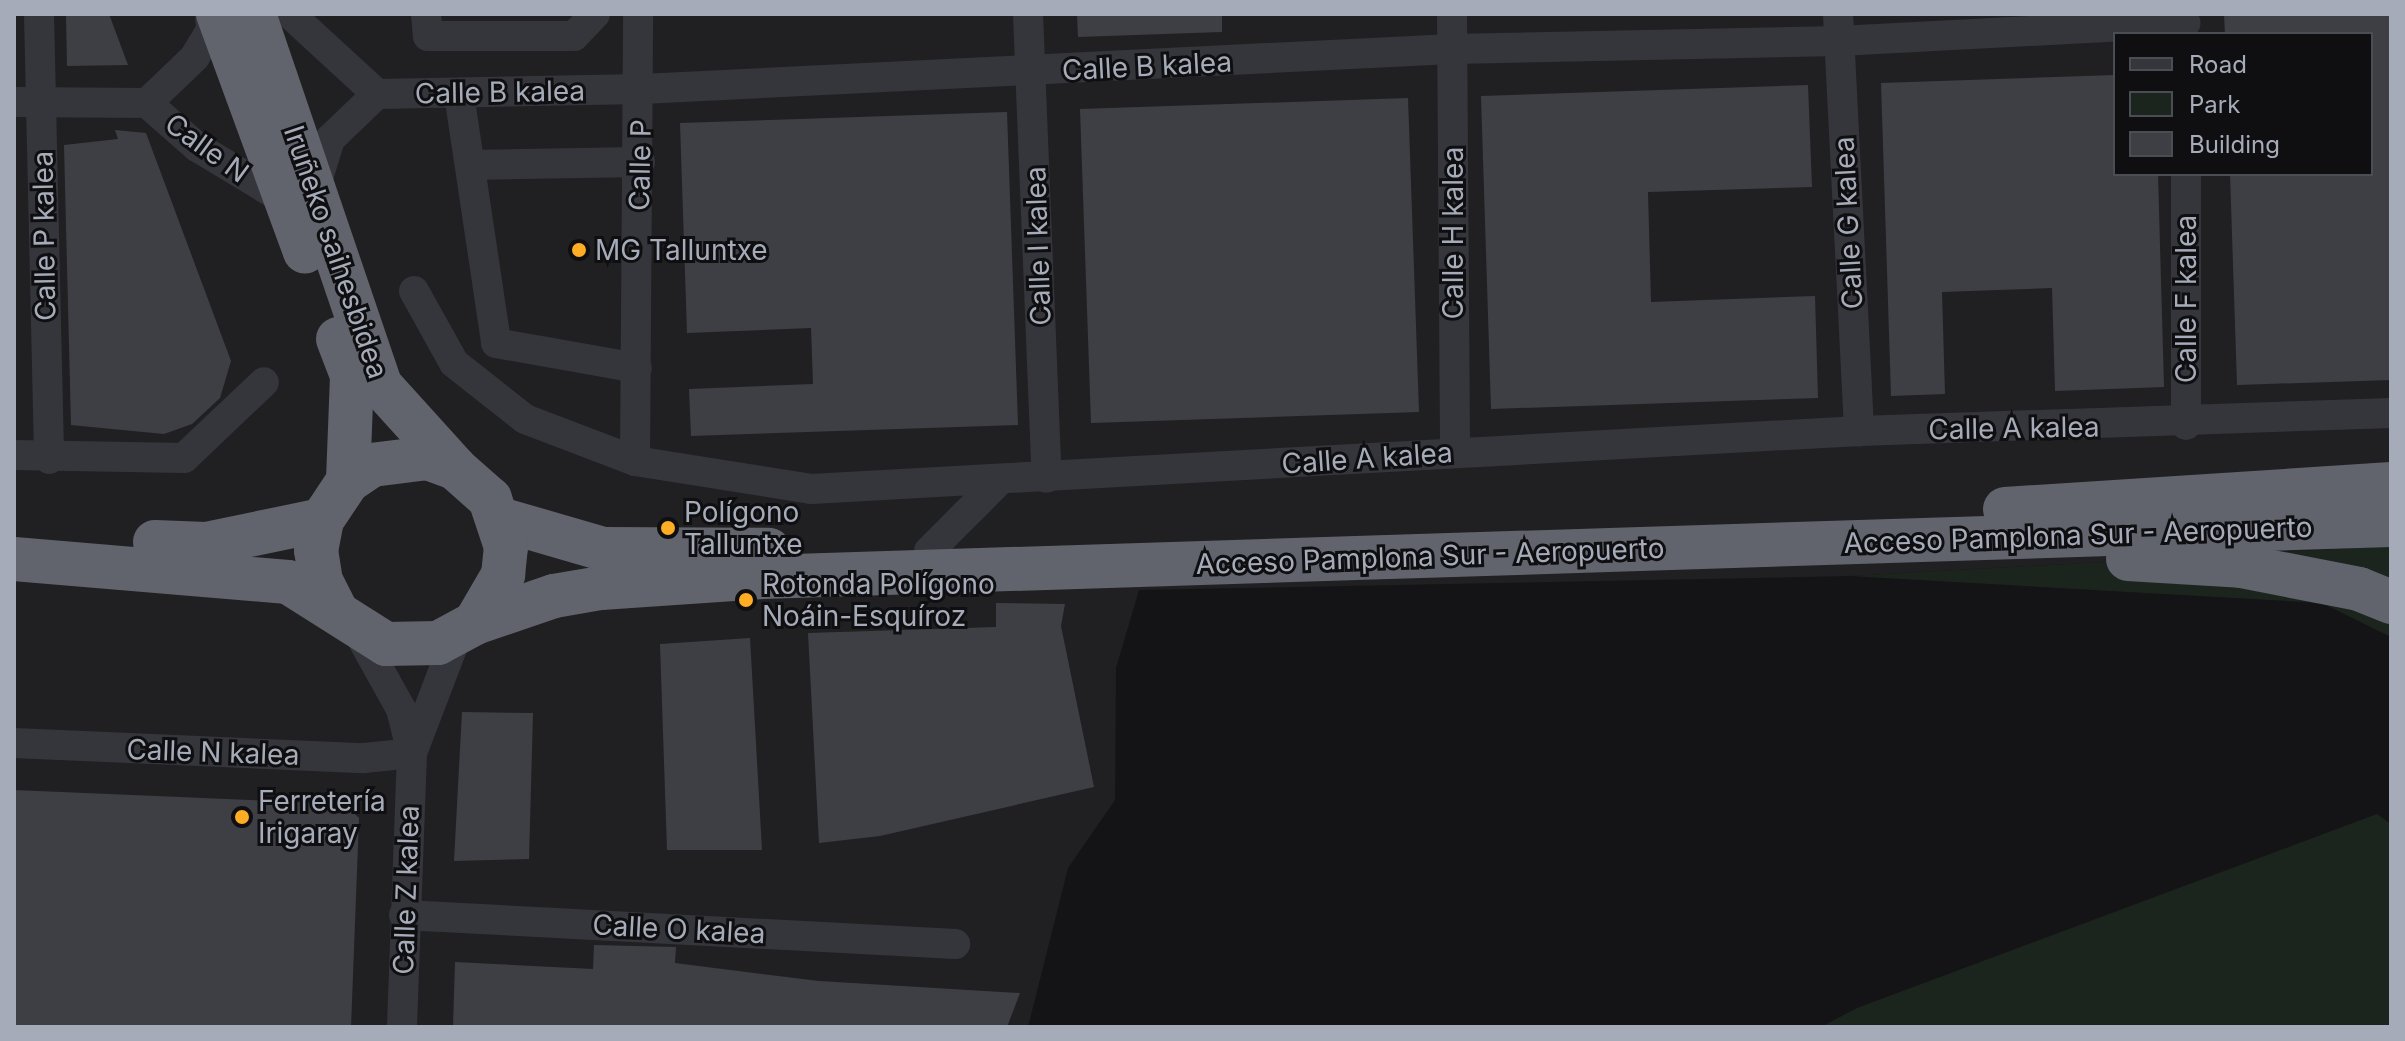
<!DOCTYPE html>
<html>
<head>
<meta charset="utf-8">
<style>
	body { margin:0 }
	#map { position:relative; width:2405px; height:1041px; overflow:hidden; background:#141416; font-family:Inter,sans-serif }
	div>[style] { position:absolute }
	.built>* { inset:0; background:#202023 }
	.green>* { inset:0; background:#1c251d }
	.building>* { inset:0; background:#3e3f44 }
	.minor>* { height:30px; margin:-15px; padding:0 15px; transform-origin:15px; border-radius:15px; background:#35363c }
	.highway>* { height:44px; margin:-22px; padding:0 22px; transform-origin:22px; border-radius:22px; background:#61646d }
	.dots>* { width:22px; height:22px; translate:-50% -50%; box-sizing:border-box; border:4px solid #0f0f11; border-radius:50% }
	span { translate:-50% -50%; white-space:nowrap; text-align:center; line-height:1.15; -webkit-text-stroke:6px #0f0f11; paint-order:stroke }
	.street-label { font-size:28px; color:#a5abb8 }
	.poi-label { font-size:28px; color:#a5abb8 }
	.left { translate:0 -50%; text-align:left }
	.frame { position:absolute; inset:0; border:16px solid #a5abb8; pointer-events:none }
	.legend { position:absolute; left:2113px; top:32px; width:260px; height:144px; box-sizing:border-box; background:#0f0f11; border:2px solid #4b4d54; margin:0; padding:10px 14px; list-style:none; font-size:24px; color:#a5abb8 }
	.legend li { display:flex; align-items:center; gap:16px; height:40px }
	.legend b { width:40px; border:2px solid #4b4d54 }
</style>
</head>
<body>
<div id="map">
	<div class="built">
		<i style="clip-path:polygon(evenodd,14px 14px,2391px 14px,2391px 546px,1850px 576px,1139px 590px,1116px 668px,1115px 800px,1068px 868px,1028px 1027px,14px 1027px,14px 14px,2115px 34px,2371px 34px,2371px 174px,2115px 174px,2115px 34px)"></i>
	</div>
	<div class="green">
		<i style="clip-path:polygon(2391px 546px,2391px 637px,2322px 603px,1850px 576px)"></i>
		<i style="clip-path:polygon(2377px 814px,2391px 824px,2391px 1027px,1821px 1027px,1857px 1008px)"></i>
	</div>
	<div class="building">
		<i style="clip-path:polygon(66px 14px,109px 14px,128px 65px,67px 66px)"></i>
		<i style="clip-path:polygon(1077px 14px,1222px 14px,1222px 32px,1078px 37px)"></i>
		<i style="clip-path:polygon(2224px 14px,2391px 14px,2391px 380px,2237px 385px,2230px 174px,2371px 174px,2371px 34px,2225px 34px)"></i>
		<i style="clip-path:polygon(2115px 75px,2115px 174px,2158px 174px,2164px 387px,2055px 391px,2052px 288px,1942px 292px,1945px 394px,1891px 396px,1881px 83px)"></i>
		<i style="clip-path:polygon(1808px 85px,1812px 187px,1648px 192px,1651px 302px,1815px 296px,1818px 398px,1491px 409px,1481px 96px)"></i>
		<i style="clip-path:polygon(1408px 98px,1419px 412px,1091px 423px,1080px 109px)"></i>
		<i style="clip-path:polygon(1007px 112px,1018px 425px,691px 436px,689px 389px,813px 384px,811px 328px,687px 333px,680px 123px)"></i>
		<i style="clip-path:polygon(115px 130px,146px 133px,231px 361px,220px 398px,192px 424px,164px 434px,71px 425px,64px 145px,118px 139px)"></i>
		<i style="clip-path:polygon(996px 603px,1065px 604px,1061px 626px,1094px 787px,880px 836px,819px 843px,808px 633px,996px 627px)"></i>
		<i style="clip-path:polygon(750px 638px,762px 850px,667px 850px,660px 644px)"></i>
		<i style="clip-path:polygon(462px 712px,533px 713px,529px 859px,454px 861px)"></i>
		<i style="clip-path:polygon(14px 790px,344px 804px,359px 818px,351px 1027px,14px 1027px)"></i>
		<i style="clip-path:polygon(594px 945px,676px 947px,675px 963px,819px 981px,1020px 993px,1007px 1027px,453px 1027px,455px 962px,593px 969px)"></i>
	</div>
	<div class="minor">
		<i style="left:39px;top:14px;width:445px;rotate:88.7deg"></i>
		<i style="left:210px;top:14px;width:16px;rotate:86deg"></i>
		<i style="left:211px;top:30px;width:31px;rotate:121deg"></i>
		<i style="left:195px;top:57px;width:66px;rotate:136.2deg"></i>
		<i style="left:147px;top:103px;width:67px;rotate:41.3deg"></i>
		<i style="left:197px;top:147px;width:103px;rotate:31.1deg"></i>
		<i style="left:290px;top:14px;width:118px;rotate:42.6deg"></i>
		<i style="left:377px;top:94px;width:65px;rotate:136.2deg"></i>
		<i style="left:330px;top:139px;width:54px;rotate:107.1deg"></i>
		<i style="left:426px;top:14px;width:22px;rotate:85deg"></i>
		<i style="left:428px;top:36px;width:146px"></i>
		<i style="left:574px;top:36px;width:30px;rotate:-46deg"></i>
		<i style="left:1028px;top:14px;width:464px;rotate:87.7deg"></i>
		<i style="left:1452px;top:14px;width:439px;rotate:89.6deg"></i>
		<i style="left:1838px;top:14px;width:418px;rotate:87.1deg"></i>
		<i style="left:377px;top:94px;width:265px;rotate:-1.1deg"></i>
		<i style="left:642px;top:89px;width:811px;rotate:-2.83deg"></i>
		<i style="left:1452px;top:49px;width:387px;rotate:-1.2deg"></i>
		<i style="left:1839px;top:41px;width:347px;rotate:-3deg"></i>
		<i style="left:459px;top:94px;width:252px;rotate:81.5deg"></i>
		<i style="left:496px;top:343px;width:143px;rotate:10.1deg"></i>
		<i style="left:14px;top:102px;width:133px;rotate:0.4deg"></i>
		<i style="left:470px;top:165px;width:170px;rotate:-1deg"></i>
		<i style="left:414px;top:291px;width:82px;rotate:60.9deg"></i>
		<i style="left:454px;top:363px;width:90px;rotate:38.3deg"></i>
		<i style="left:525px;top:419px;width:118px;rotate:20.9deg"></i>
		<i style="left:635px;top:461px;width:178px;rotate:9deg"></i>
		<i style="left:811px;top:489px;width:1050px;rotate:-3.17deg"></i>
		<i style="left:1859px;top:431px;width:532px;rotate:-1.94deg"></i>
		<i style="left:2186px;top:425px;width:251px;rotate:-90deg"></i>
		<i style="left:14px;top:455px;width:170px;rotate:1deg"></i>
		<i style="left:184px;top:458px;width:110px;rotate:-43.5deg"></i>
		<i style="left:635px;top:461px;width:447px;rotate:-89.6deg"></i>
		<i style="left:929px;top:551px;width:99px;rotate:-45deg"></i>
		<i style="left:357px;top:630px;width:90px;rotate:60.9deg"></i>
		<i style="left:401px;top:709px;width:45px;rotate:76deg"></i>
		<i style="left:412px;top:753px;width:274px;rotate:92.1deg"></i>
		<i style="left:14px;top:743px;width:350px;rotate:2.5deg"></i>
		<i style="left:364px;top:758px;width:48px;rotate:-5.9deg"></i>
		<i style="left:412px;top:753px;width:126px;rotate:-69.1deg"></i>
		<i style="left:404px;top:915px;width:552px;rotate:3.01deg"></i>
	</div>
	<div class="highway">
		<i style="left:218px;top:14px;width:253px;rotate:69.9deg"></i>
		<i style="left:254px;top:14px;width:393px;rotate:71.2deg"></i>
		<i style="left:381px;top:386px;width:110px;rotate:47.9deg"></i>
		<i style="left:338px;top:339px;width:40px;rotate:69deg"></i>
		<i style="left:352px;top:376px;width:105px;rotate:92.2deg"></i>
		<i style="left:2005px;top:509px;width:387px;rotate:-3.7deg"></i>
		<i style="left:500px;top:519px;width:107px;rotate:16.2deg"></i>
		<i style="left:603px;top:549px;width:166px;rotate:0.3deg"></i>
		<i style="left:155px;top:542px;width:51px;rotate:2.2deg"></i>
		<i style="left:206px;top:544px;width:118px;rotate:-11.7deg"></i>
		<i style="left:14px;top:559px;width:275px;rotate:4.8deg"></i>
		<i style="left:288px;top:582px;width:116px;rotate:32.3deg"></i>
		<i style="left:386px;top:644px;width:52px;rotate:-1.1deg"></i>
		<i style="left:438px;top:643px;width:42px;rotate:-28.4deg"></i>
		<i style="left:475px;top:623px;width:56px;rotate:-59.7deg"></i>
		<i style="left:503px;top:575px;width:28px;rotate:-84deg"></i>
		<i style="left:506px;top:547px;width:51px;rotate:-108.4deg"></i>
		<i style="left:490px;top:499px;width:47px;rotate:-138.5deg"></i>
		<i style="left:455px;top:468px;width:29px;rotate:-160deg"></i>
		<i style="left:428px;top:458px;width:56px;rotate:172.9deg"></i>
		<i style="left:372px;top:465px;width:29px;rotate:146deg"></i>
		<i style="left:348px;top:481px;width:47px;rotate:123.7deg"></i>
		<i style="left:322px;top:520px;width:31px;rotate:101deg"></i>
		<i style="left:316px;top:550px;width:31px;rotate:81deg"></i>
		<i style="left:321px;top:581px;width:31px;rotate:63deg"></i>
		<i style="left:2128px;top:559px;width:113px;rotate:3.5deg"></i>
		<i style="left:2241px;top:566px;width:120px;rotate:11deg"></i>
		<i style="left:2359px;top:589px;width:35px;rotate:22deg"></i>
		<i style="left:475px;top:623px;width:83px;rotate:-18.9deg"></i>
		<i style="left:554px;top:596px;width:48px;rotate:-9.7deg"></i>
		<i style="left:601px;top:588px;width:162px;rotate:-3.9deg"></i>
		<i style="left:763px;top:577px;width:1629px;rotate:-1.83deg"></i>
	</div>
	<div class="dots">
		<i style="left:579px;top:250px;background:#ffad24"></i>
		<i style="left:668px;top:528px;background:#ffad24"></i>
		<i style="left:746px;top:600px;background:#ffad24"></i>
		<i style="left:242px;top:817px;background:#ffad24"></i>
	</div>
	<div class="street-label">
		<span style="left:1147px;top:66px;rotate:-3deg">Calle B kalea</span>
		<span style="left:500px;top:92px;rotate:-1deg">Calle B kalea</span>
		<span style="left:207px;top:148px;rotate:36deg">Calle N</span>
		<span style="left:640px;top:165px;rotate:-89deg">Calle P</span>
		<span style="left:1848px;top:223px;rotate:-93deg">Calle G kalea</span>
		<span style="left:1453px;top:233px;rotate:-90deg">Calle H kalea</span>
		<span style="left:44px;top:236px;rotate:-91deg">Calle P kalea</span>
		<span style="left:1038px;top:246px;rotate:-92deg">Calle I kalea</span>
		<span style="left:336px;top:252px;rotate:71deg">Iruñeko saihesbidea</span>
		<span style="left:2186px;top:299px;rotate:-90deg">Calle F kalea</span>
		<span style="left:2014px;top:428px;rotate:-1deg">Calle A kalea</span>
		<span style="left:1367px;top:458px;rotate:-4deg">Calle A kalea</span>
		<span style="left:2078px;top:535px;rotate:-2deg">Acceso Pamplona Sur - Aeropuerto</span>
		<span style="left:1430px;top:556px;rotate:-2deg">Acceso Pamplona Sur - Aeropuerto</span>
		<span style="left:213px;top:752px;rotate:2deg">Calle N kalea</span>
		<span style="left:406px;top:890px;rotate:-88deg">Calle Z kalea</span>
		<span style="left:679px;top:929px;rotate:3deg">Calle O kalea</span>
	</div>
	<div class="poi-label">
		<span class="left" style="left:595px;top:250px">MG Talluntxe</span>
		<span class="left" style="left:684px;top:528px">Polígono<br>Talluntxe</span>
		<span class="left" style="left:762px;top:600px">Rotonda Polígono<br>Noáin-Esquíroz</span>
		<span class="left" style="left:258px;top:817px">Ferretería<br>Irigaray</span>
	</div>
	<div class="frame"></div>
	<ul class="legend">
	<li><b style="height:10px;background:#35363c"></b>Road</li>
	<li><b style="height:22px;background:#1c251d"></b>Park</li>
	<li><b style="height:22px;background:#3e3f44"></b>Building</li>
	</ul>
</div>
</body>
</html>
